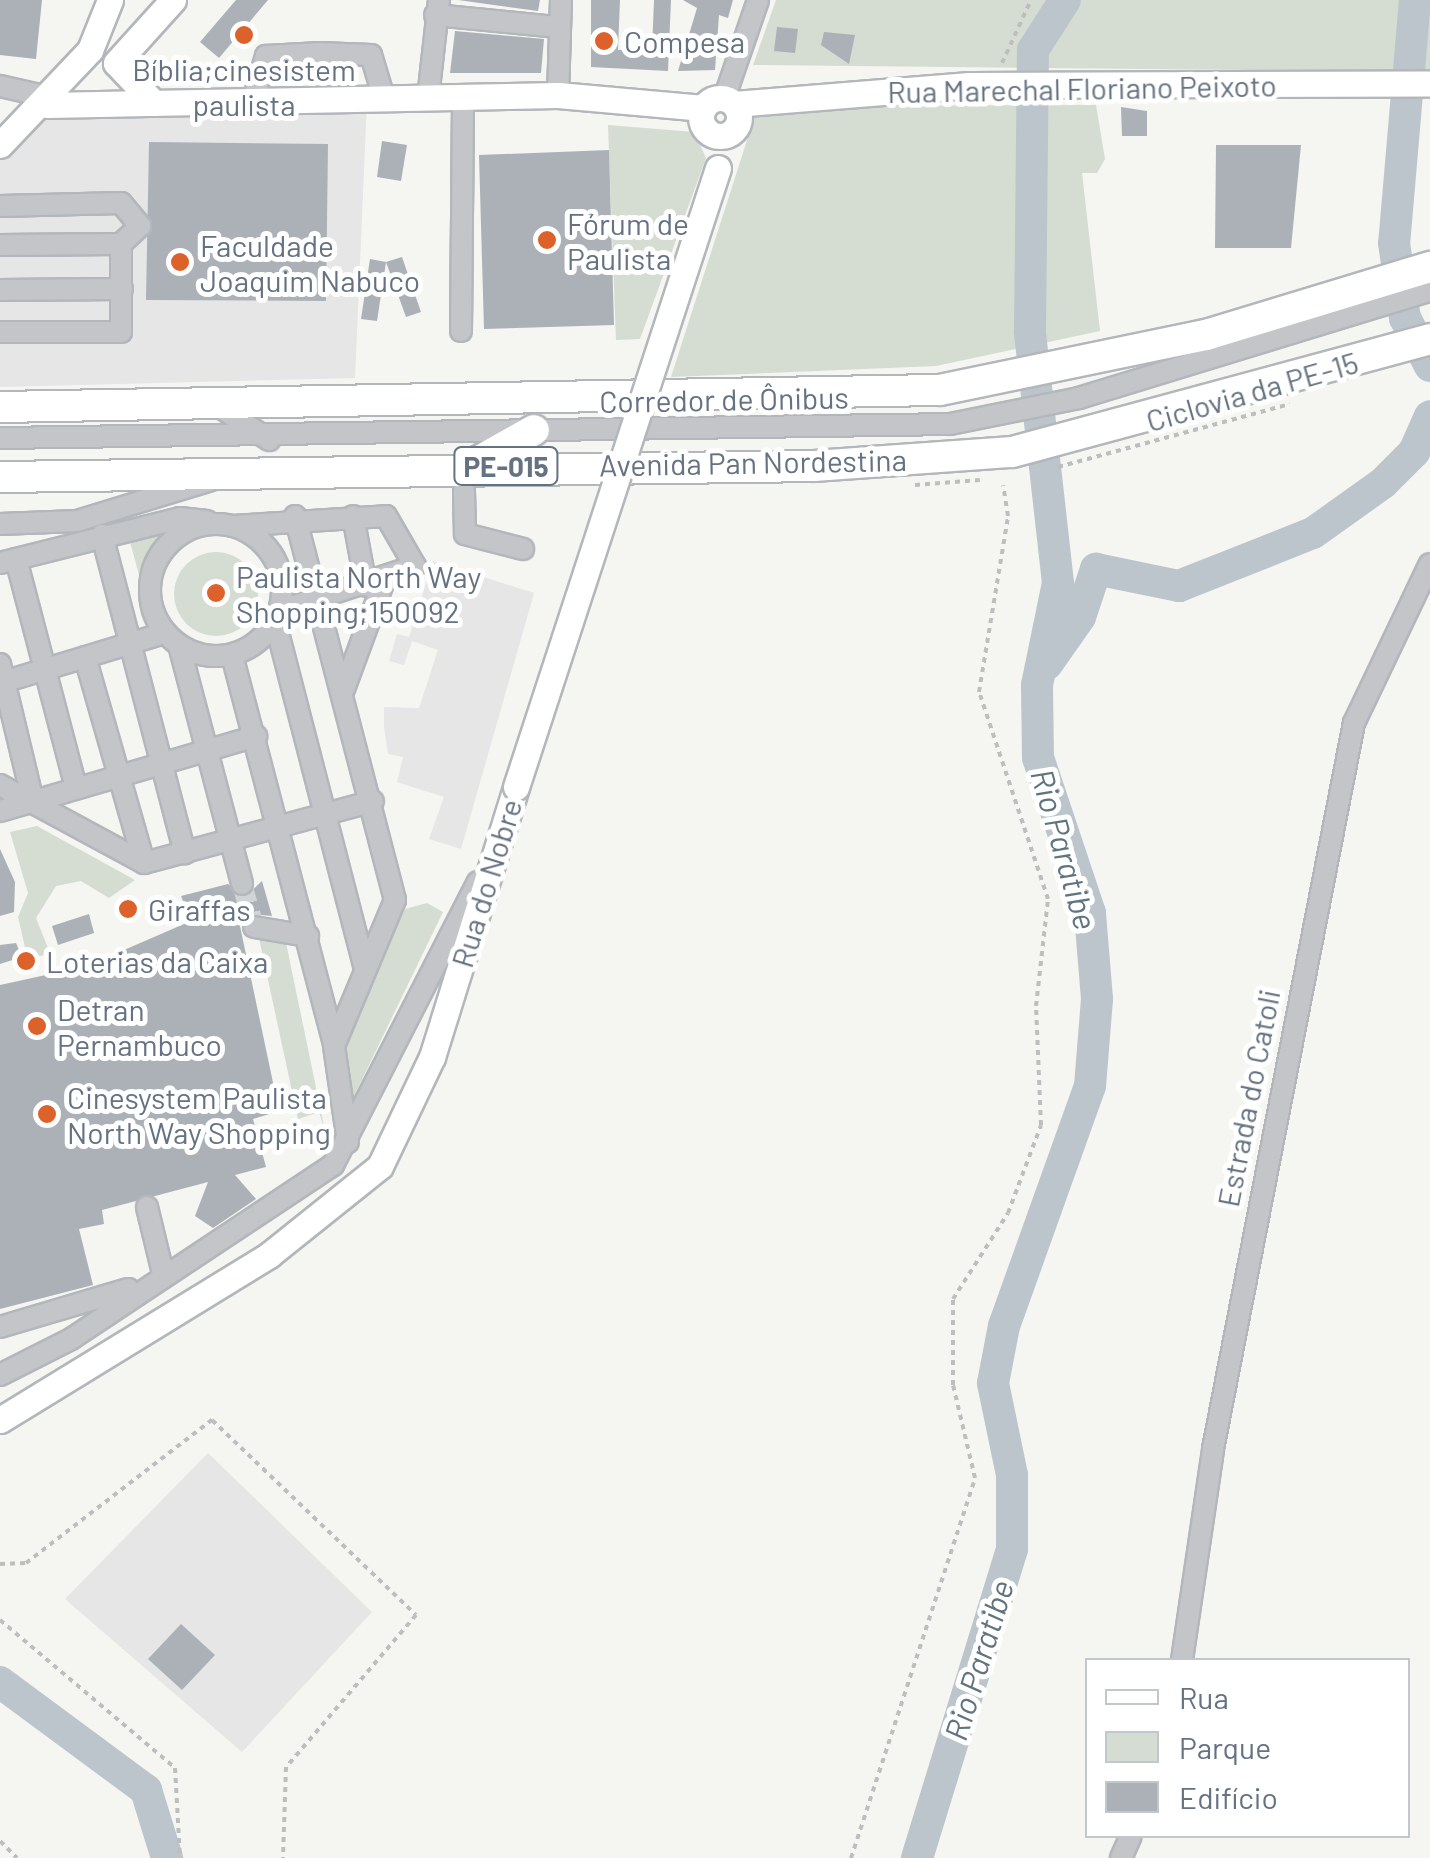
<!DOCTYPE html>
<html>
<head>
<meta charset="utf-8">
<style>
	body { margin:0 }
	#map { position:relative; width:1430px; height:1858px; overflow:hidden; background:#f5f5f1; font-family:Barlow,sans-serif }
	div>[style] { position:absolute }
	.built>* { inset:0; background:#e5e6e5 }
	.green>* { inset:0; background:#d5dcd2 }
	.round { border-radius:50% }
	.river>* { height:32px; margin:-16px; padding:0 16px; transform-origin:16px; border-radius:16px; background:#bcc5cb }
	.building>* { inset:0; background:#abb1b7 }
	.minor-tunnel>* { height:20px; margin-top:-10px; transform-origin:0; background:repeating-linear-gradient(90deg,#d1d4d5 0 20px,transparent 0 30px) }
	.path>* { height:4px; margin-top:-2px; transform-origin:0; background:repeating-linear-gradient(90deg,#bcbec0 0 5px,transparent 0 10px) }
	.roads { filter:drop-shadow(2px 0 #b3b7bb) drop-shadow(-2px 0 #b3b7bb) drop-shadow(0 2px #b3b7bb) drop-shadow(0 -2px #b3b7bb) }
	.minor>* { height:20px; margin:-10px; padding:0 10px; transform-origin:10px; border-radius:10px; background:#c3c5c9 }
	.minor>.ring { margin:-10px; padding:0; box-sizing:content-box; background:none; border:20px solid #c3c5c9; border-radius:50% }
	.major>* { height:25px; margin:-12.5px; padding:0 12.5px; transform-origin:12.5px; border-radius:12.5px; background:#fff }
	.major>.ring { margin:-12.5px; padding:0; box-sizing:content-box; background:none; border:25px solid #fff; border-radius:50% }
	.highway>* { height:30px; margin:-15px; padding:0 15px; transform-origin:15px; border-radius:15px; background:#fff }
	.bridges { filter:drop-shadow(2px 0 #b3b7bb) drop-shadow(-2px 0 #b3b7bb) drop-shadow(0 2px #b3b7bb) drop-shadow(0 -2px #b3b7bb) }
	.major-bridge>* { height:25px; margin:-12.5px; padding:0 12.5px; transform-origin:12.5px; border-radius:12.5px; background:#fff }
	.dots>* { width:28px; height:28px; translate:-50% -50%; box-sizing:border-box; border:5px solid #fff; border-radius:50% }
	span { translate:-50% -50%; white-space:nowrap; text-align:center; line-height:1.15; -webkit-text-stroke:10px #fff; paint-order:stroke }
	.shield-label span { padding:2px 8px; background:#fff; border:2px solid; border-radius:8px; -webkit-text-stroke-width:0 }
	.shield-label { font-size:28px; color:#657281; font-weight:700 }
	.poi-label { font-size:30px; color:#657281 }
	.left { translate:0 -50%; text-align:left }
	.street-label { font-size:30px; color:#657281 }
	.water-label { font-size:32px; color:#60747f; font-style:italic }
	.legend { position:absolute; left:1085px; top:1658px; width:325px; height:180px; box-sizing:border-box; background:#fff; border:2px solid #c1c7cd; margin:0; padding:12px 18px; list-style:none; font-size:30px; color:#657281 }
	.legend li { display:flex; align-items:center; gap:20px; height:50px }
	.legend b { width:50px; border:2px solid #c1c7cd }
</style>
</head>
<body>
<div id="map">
	<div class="built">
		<i style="clip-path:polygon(367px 100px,355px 378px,0 387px,0 145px,47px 105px)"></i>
		<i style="clip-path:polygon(433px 561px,534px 593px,461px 849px,429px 839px,444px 797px,397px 782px,403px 757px,388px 754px,384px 727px,384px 707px,419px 708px,438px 650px,412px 641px,404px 665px,389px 661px,397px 634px,409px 637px)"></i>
		<i style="clip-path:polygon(208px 1453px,372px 1612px,242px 1752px,65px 1599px)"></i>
	</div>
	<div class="green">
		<i style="clip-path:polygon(776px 0,1430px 0,1430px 72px,753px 65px)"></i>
		<i style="clip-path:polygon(1096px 105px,1105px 159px,1097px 173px,1082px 173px,1100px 331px,936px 366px,671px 377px,758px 106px)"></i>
		<i style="clip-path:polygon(608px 125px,694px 132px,706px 158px,640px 339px,616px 340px)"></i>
		<i style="clip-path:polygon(173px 531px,156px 550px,141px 582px,130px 542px)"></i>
		<i class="round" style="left:174px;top:552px;width:84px;height:84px"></i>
		<i style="clip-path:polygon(37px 826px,135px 880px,109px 898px,81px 881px,56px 886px,36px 918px,50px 953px,28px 960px,18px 917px,28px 893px,10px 832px)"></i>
		<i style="clip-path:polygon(427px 903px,443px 912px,353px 1098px,341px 1096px,341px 1043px,405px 909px)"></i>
		<i style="clip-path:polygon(284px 933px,325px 1131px,319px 1112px,298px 1119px,259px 938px)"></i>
	</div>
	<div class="river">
		<i style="left:1415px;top:0;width:244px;rotate:94.9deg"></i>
		<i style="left:1394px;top:243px;width:76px;rotate:81.7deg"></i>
		<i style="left:1405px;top:318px;width:54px;rotate:62.5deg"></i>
		<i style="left:1047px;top:664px;width:57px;rotate:-54.9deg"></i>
		<i style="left:1080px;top:617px;width:51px;rotate:-71.6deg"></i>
		<i style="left:1096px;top:569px;width:85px;rotate:11.6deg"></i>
		<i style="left:1179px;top:586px;width:144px;rotate:-21.6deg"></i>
		<i style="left:1313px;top:533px;width:86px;rotate:-35.5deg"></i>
		<i style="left:1383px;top:483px;width:44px;rotate:-45deg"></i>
		<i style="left:1414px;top:452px;width:39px;rotate:-66deg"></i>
		<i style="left:0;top:1682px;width:182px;rotate:36.5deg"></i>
		<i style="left:146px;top:1790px;width:71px;rotate:72.8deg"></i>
		<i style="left:917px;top:1858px;width:323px;rotate:-72.9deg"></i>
		<i style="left:1012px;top:1549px;width:74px;rotate:-90deg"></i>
		<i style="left:1012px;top:1475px;width:94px;rotate:-101.7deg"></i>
		<i style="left:993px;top:1383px;width:58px;rotate:-79.1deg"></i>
		<i style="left:1004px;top:1326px;width:255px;rotate:-70.3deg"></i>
		<i style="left:1090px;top:1086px;width:87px;rotate:-85.4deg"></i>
		<i style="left:1097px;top:999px;width:86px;rotate:-94.7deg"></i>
		<i style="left:1090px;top:913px;width:163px;rotate:-108.5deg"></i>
		<i style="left:1038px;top:758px;width:73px;rotate:-90.8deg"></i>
		<i style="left:1037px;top:685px;width:104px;rotate:-78.4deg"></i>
		<i style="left:1058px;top:583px;width:253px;rotate:-96.4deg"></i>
		<i style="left:1030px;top:332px;width:282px;rotate:-89.4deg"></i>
		<i style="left:1033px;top:50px;width:59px;rotate:-57.4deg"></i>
	</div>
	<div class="building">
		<i style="clip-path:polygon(0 0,42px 0,36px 59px,0 55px)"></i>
		<i style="clip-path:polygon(236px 0,268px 0,219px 58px,200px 42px)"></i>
		<i style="clip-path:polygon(458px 0,540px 0,538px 11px)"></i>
		<i style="clip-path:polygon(591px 0,620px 0,618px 50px,652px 49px,654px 0,671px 0,668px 71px,591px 67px)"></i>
		<i style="clip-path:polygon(683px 0,733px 0,728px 18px,719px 15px,715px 70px,678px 71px,697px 8px)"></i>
		<i style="clip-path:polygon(777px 27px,798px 29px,795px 53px,774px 51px)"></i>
		<i style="clip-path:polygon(455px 31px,544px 39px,541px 73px,450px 73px)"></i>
		<i style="clip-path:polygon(824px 32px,855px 35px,849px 64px,821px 45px)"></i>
		<i style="clip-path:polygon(1121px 107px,1147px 111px,1147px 136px,1122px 136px)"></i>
		<i style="clip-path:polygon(382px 141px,407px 145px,401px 181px,377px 177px)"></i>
		<i style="clip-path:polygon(149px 142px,328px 144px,326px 301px,146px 300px)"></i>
		<i style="clip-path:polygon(1216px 145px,1301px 145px,1291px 248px,1215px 248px)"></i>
		<i style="clip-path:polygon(609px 150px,614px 325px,484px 329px,479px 155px)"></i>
		<i style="clip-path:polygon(402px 257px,421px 312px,406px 317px,386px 262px)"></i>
		<i style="clip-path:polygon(370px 259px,386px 262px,377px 321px,361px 319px)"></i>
		<i style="clip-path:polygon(0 849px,15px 882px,14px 912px,0 916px)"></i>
		<i style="clip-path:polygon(262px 881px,272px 916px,250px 914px,240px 926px,279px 1111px,253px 1119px,266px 1167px,235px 1175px,256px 1199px,213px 1228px,195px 1216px,208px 1182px,102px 1210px,104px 1224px,79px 1229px,93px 1285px,0 1309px,0 985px,87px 966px,191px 921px,181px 896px,228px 884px,245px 897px)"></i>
		<i style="clip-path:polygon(89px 914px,94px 933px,58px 945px,52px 926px)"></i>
		<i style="clip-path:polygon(16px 943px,22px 957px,0 964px,0 945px)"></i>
		<i style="clip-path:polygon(181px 1624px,215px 1655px,182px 1690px,148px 1659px)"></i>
	</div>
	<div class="minor-tunnel">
		<i style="left:242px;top:884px;width:45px;rotate:74.4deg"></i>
	</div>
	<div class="path">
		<i style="left:1002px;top:63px;width:69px;rotate:-65.3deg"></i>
		<i style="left:1058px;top:467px;width:240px;rotate:-15.2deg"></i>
		<i style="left:915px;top:485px;width:65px;rotate:-4.4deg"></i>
		<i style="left:0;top:1564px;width:26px;rotate:-2deg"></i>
		<i style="left:26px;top:1563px;width:235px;rotate:-37.6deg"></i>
		<i style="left:212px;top:1420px;width:282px;rotate:43.7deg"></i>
		<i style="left:416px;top:1615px;width:200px;rotate:130.5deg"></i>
		<i style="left:286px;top:1767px;width:91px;rotate:91.9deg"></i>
		<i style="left:0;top:1620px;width:229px;rotate:40.2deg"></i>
		<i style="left:175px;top:1768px;width:90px;rotate:86.8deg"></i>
		<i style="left:0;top:1841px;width:24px;rotate:45deg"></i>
		<i style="left:851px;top:1858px;width:400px;rotate:-71.9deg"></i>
		<i style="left:975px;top:1478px;width:96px;rotate:-103.3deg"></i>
		<i style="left:953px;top:1385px;width:86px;rotate:-90deg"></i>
		<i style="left:953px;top:1299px;width:102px;rotate:-57.4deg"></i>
		<i style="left:1008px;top:1213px;width:94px;rotate:-69.4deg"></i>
		<i style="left:1041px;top:1125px;width:119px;rotate:-92.4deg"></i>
		<i style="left:1036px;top:1006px;width:108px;rotate:-83.6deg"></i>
		<i style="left:1048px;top:899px;width:218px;rotate:-108.4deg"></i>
		<i style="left:979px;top:692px;width:178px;rotate:-80.6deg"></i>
		<i style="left:1008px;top:516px;width:31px;rotate:-99deg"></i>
	</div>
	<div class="roads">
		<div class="minor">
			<i style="left:435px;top:15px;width:124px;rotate:5.6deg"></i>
			<i style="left:0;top:86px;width:54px;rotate:12.8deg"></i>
			<i style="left:558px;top:95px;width:95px;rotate:-88.2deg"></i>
			<i style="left:428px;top:98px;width:99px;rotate:-83.6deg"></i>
			<i style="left:724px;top:99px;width:105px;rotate:-71deg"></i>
			<i style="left:253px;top:101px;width:47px;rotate:-73.9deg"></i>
			<i style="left:266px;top:56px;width:54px;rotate:-3.2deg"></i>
			<i style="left:320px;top:53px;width:51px;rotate:2.2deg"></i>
			<i style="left:371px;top:55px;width:45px;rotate:73.2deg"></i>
			<i style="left:0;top:206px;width:121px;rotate:-1.4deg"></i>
			<i style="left:121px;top:203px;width:30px;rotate:50deg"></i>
			<i style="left:140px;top:226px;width:26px;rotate:137deg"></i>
			<i style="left:121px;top:244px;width:88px;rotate:90deg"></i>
			<i style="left:121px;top:332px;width:121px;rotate:180deg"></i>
			<i style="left:0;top:245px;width:121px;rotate:-0.5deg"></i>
			<i style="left:0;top:290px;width:122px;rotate:-0.5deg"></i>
			<i style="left:461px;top:331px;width:234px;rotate:-89.5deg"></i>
			<i style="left:217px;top:405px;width:63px;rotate:33.9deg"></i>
			<i style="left:0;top:438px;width:950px;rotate:-0.84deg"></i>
			<i style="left:950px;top:424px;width:132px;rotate:-11.4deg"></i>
			<i style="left:1079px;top:398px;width:367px;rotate:-17deg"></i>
			<i style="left:464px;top:491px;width:43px;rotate:88.7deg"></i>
			<i style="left:465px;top:534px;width:60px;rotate:14.5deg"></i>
			<i style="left:295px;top:516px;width:397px;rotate:75.4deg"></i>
			<i style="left:395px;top:900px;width:158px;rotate:112.7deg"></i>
			<i style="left:334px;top:1046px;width:97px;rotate:81.7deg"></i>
			<i style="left:353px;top:516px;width:71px;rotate:79.5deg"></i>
			<i class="ring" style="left:150px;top:524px;width:112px;height:112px"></i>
			<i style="left:0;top:524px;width:77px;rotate:-2.2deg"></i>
			<i style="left:77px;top:521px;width:140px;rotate:-17deg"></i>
			<i style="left:233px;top:526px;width:153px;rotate:-3.7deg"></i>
			<i style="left:386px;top:516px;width:58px;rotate:59.9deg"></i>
			<i style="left:415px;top:566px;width:143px;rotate:161.7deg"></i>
			<i style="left:102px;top:535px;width:329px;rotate:75.4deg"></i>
			<i style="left:16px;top:559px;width:237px;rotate:75.3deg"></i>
			<i style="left:0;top:563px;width:186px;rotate:-14deg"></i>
			<i style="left:180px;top:518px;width:27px;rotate:6deg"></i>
			<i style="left:275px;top:621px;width:359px;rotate:75.5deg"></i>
			<i style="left:179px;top:645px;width:247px;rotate:75.2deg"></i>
			<i style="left:232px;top:655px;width:402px;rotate:75.3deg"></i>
			<i style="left:85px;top:657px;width:214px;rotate:74deg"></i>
			<i style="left:0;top:664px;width:141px;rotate:76.5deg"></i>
			<i style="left:0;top:683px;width:172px;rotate:-16.9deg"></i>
			<i style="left:344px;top:689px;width:115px;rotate:-69.7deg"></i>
			<i style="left:0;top:785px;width:164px;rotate:28.4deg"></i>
			<i style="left:144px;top:863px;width:237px;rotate:-15.1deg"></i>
			<i style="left:0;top:811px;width:267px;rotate:-16.3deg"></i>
			<i style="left:254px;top:927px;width:55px;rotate:9.5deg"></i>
			<i style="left:147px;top:1207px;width:68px;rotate:76.4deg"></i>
			<i style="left:0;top:1327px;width:134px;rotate:-16.5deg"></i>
			<i style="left:0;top:1375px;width:80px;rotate:-26.9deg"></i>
			<i style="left:71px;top:1339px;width:315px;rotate:-33.6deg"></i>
			<i style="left:333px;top:1165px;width:318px;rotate:-62.9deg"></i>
			<i style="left:1182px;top:1660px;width:213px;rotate:-81.6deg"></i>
			<i style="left:1213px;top:1449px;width:740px;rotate:-79.01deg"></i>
			<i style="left:1354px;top:723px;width:176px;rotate:-64.5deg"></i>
			<i style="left:1121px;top:1858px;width:24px;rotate:-66deg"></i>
		</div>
		<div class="major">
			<i class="ring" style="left:701px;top:98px;width:13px;height:13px"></i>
			<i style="left:154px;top:103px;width:55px;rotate:-133.5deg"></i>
			<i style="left:116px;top:63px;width:85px;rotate:-47.9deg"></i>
			<i style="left:734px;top:104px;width:236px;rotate:-4.6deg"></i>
			<i style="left:969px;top:85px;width:461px;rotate:-0.2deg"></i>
			<i style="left:47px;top:105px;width:511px;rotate:-1.12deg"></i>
			<i style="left:558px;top:95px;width:146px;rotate:5.1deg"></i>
			<i style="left:0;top:145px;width:131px;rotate:-46.5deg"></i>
			<i style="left:90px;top:50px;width:54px;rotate:-68.2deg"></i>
			<i style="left:0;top:1420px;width:316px;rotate:-31.5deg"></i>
			<i style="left:269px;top:1255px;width:142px;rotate:-38.7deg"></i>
			<i style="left:380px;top:1166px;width:121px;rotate:-64.5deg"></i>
			<i style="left:432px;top:1057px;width:283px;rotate:-72.7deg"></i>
		</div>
		<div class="highway">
			<i style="left:0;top:407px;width:940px;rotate:-1.04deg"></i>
			<i style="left:940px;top:390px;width:272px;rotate:-11.7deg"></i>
			<i style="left:1206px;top:335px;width:234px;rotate:-16.9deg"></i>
			<i style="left:472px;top:465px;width:71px;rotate:-29.4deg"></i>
			<i style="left:0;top:477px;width:815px;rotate:-0.77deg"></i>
			<i style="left:815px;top:466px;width:197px;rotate:-4.1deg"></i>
			<i style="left:1012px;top:452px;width:433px;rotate:-15.1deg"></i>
		</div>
	</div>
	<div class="bridges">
		<div class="major-bridge">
			<i style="left:516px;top:787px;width:651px;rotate:-71.93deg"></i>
		</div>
	</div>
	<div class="dots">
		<i style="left:244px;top:35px;background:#dc612a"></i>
		<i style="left:604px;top:41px;background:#dc612a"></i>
		<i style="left:547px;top:240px;background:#dc612a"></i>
		<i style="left:180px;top:262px;background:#dc612a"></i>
		<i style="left:216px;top:593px;background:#dc612a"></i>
		<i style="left:128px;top:909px;background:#dc612a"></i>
		<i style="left:26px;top:961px;background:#dc612a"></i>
		<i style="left:37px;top:1026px;background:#dc612a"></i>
		<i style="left:47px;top:1114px;background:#dc612a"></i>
	</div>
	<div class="shield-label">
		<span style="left:506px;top:466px">PE-015</span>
	</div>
	<div class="poi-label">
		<span class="left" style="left:624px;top:41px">Compesa</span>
		<span style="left:244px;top:86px">Bíblia;cinesistem<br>paulista</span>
		<span class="left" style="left:567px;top:240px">Fórum de<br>Paulista</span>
		<span class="left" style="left:200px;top:262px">Faculdade<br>Joaquim Nabuco</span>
		<span class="left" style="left:236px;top:593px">Paulista North Way<br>Shopping;150092</span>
		<span class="left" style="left:148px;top:909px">Giraffas</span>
		<span class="left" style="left:46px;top:961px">Loterias da Caixa</span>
		<span class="left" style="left:57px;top:1026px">Detran<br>Pernambuco</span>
		<span class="left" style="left:67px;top:1114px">Cinesystem Paulista<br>North Way Shopping</span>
	</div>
	<div class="street-label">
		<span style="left:1082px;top:88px;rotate:-1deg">Rua Marechal Floriano Peixoto</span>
		<span style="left:1252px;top:391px;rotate:-16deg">Ciclovia da PE-15</span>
		<span style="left:724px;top:399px;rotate:-1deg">Corredor de Ônibus</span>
		<span style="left:753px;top:462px;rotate:-1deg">Avenida Pan Nordestina</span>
		<span style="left:486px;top:883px;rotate:-73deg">Rua do Nobre</span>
		<span style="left:1248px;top:1098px;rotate:-79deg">Estrada do Catoli</span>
	</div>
	<div class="water-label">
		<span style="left:1065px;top:849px;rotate:74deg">Rio Paratibe</span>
		<span style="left:978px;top:1660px;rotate:-73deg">Rio Paratibe</span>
	</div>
	<ul class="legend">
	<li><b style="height:12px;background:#fff"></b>Rua</li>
	<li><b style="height:28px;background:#d5dcd2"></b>Parque</li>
	<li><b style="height:28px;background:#abb1b7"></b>Edifício</li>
	</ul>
</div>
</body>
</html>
